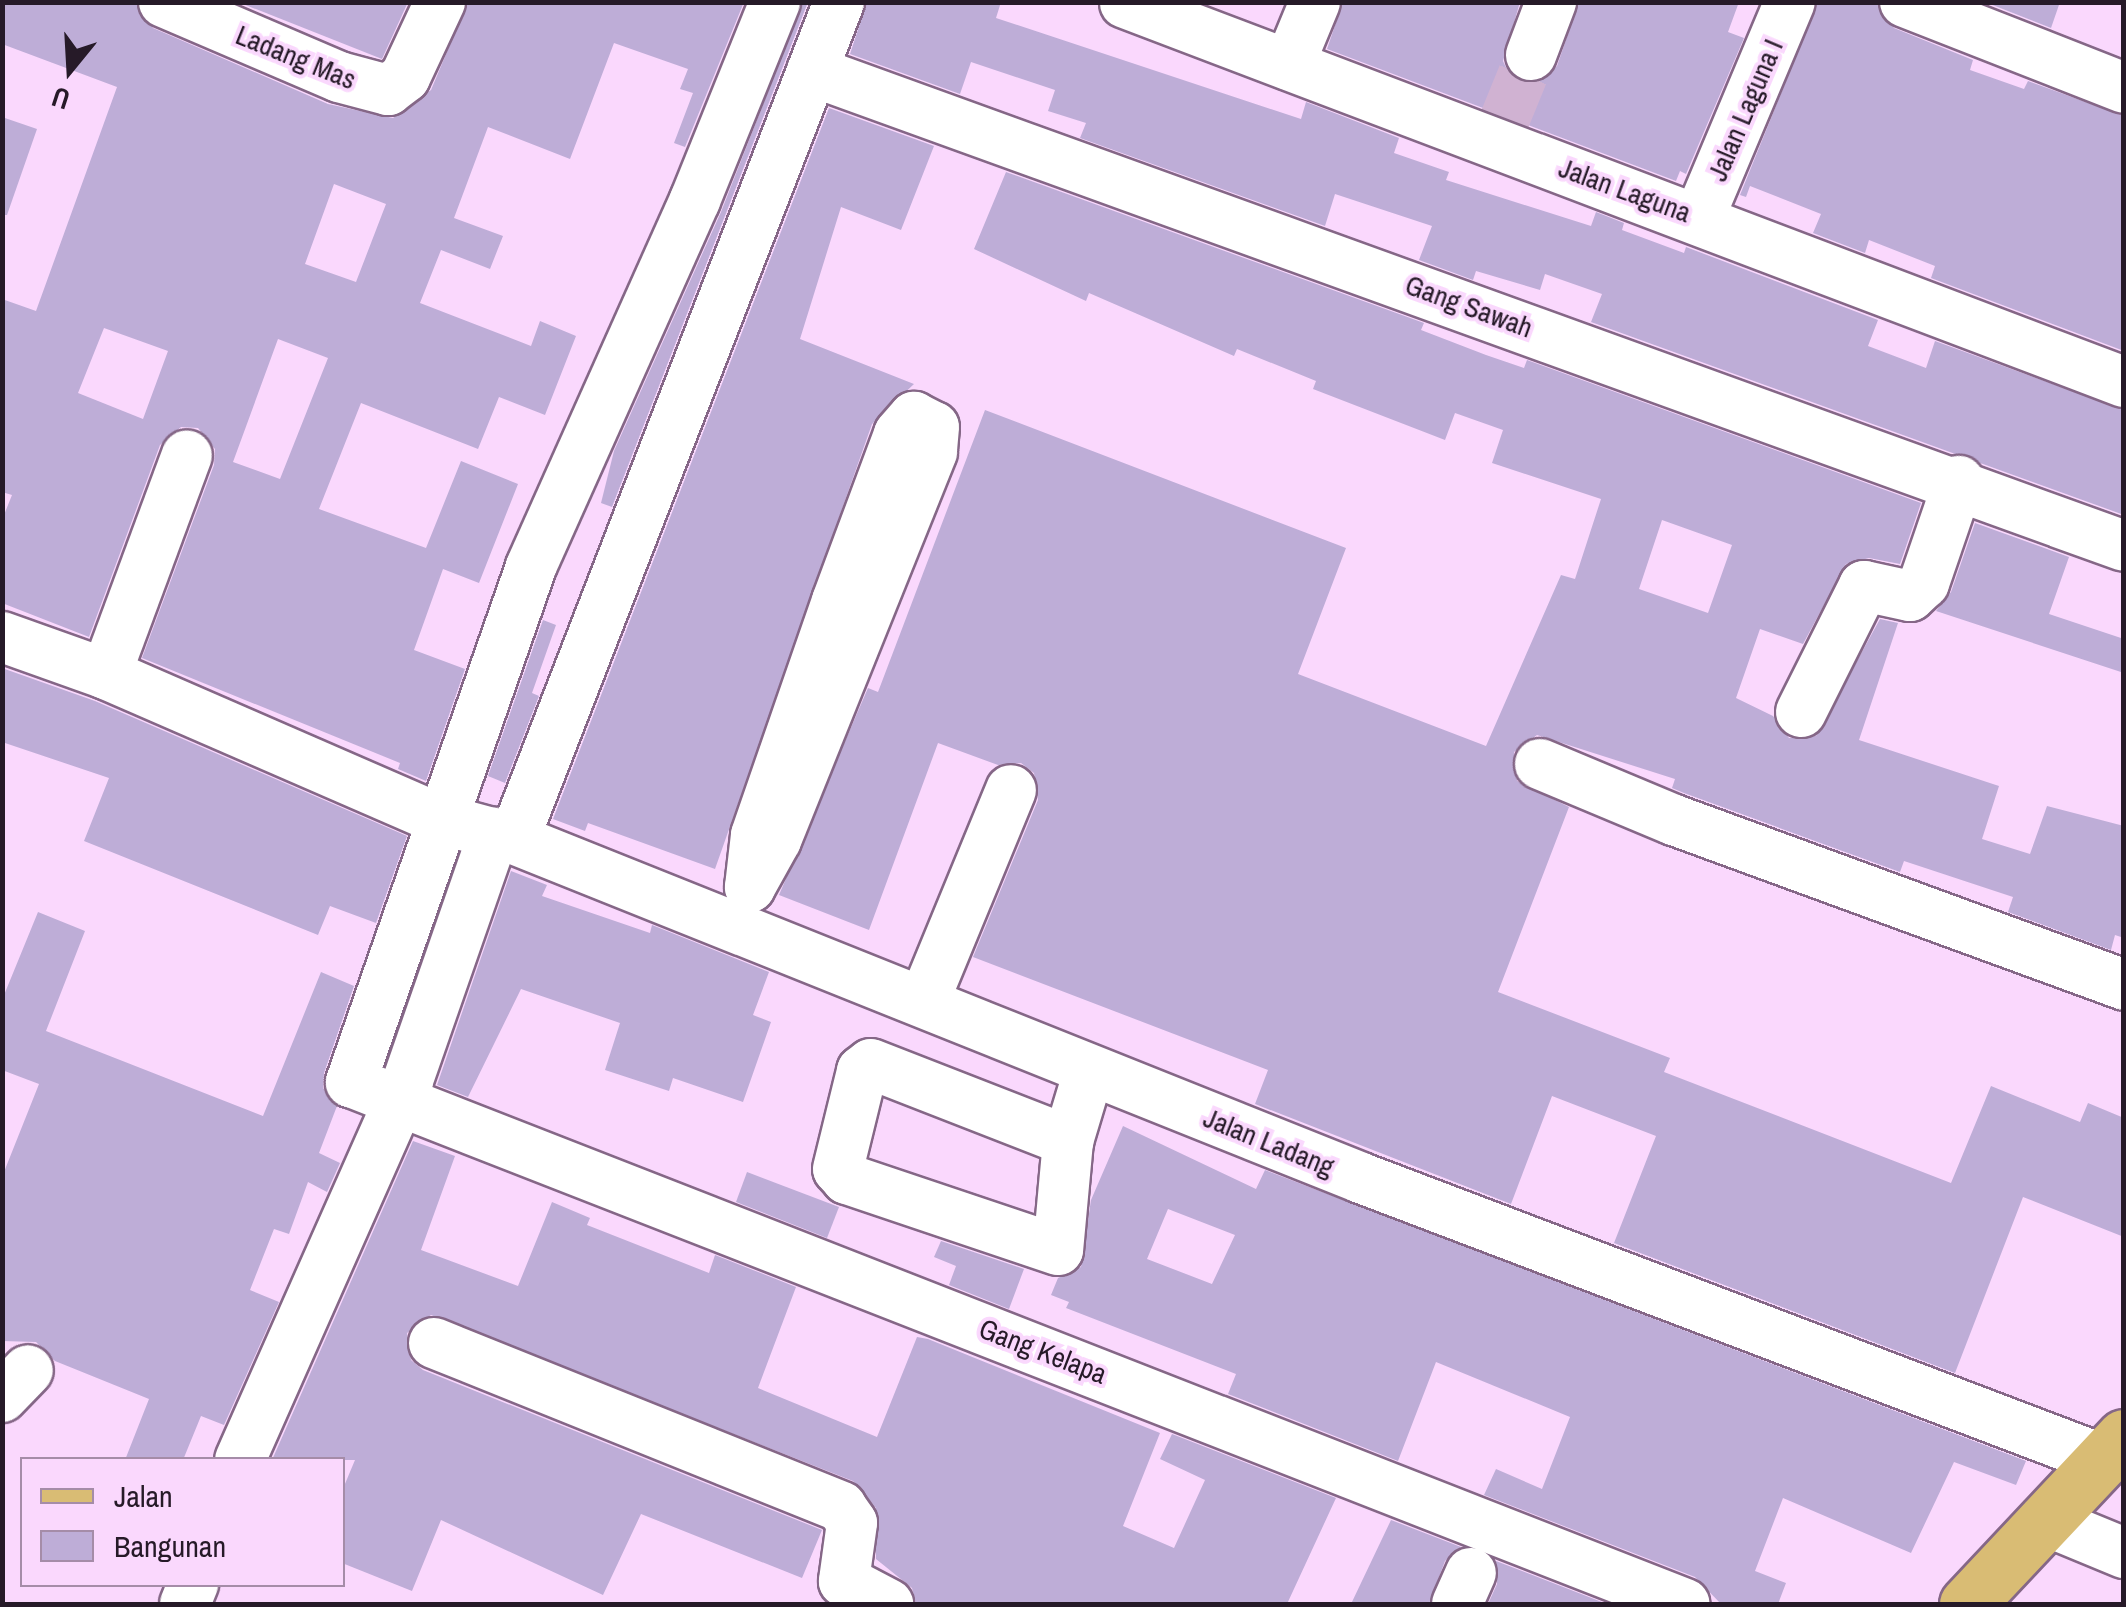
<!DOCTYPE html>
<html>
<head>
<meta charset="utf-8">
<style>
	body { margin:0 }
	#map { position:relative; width:2126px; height:1607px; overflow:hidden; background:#fad8fd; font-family:"Archivo Narrow",sans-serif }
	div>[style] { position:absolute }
	.building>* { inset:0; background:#beadd7 }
	.minor-tunnel>* { height:50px; margin-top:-25px; transform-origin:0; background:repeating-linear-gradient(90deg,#d0b2d2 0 50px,transparent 0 75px) }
	.roads { filter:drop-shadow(2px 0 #856787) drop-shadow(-2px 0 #856787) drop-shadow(0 2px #856787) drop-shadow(0 -2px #856787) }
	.minor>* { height:50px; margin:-25px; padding:0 25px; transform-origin:25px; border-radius:25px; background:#fff }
	.major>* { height:55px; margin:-27.5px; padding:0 27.5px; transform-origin:27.5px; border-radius:27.5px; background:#d9bc74 }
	span { translate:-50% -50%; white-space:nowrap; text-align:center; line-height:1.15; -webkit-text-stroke:8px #fad8fd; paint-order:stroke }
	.street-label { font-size:28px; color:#261a28 }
	.frame { position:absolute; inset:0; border:5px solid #261a28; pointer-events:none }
	.legend { position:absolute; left:20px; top:1457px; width:325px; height:130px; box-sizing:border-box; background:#fad8fd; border:2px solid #a58ca8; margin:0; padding:12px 18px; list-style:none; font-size:30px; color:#261a28 }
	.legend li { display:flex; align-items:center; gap:20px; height:50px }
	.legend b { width:50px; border:2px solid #a58ca8 }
	.north { position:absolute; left:20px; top:20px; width:100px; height:100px; -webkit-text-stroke:8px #fad8fd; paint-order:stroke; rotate:198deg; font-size:28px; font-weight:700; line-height:40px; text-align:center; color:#261a28 }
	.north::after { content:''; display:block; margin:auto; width:35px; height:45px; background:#261a28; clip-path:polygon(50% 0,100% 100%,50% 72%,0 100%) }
</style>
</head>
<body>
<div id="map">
	<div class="building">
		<i style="clip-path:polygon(evenodd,2px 2px,136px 2px,153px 28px,328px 104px,393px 118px,431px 90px,468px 2px,744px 2px,685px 147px,674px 143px,693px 93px,680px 89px,688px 69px,614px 43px,570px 159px,488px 127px,454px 218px,503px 236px,490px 269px,441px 250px,420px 303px,531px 346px,540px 321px,576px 336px,545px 415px,499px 397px,478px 449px,361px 403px,319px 509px,426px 548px,461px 461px,518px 484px,479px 583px,443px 569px,414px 650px,465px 669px,426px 781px,398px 769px,400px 763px,142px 658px,214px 465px,215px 449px,198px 428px,181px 427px,160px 445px,89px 637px,2px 603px,2px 520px,12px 495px,2px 492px,2px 299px,36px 311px,117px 87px,2px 44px,2px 2px,334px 184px,386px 204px,356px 282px,305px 264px,334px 184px,2px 2px,104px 328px,168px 351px,143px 419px,78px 393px,104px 328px,2px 2px,278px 339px,328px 358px,280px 479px,233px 462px,278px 339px)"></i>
		<i style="clip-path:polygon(238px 2px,408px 2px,382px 59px)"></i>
		<i style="clip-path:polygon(803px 2px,808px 2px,612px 507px,601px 503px,614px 451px,721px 212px)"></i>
		<i style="clip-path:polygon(867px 2px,1001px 2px,996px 18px,1301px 119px,1306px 102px,1399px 138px,1394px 153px,1449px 172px,1446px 180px,1591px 226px,1596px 212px,1624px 223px,1622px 230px,1684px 253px,1686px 247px,1878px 320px,1868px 346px,1926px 368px,1935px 341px,2124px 410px,2124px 515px,1591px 322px,1602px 294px,1545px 274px,1540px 290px,1476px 271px,1473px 280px,1419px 260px,1432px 226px,1335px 194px,1325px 226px,1080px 138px,1086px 123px,1048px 111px,1055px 90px,971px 62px,960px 94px,850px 54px)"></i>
		<i style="clip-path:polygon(1343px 2px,1520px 2px,1503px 61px,1509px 74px,1535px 83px,1557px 66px,1579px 2px,1739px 2px,1728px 32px,1744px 38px,1686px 174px,1680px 171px,1676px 181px,1327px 49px)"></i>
		<i style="clip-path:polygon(1818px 2px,1877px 2px,1894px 28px,1973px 60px,1970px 70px,2024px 89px,2028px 81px,2124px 116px,2124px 351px,1931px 278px,1935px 266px,1869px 240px,1865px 253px,1813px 233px,1821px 214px,1750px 186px,1746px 197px,1740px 195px)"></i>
		<i style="clip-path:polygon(1985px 2px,2060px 2px,2051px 28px)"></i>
		<i style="clip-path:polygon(829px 108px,934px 146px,901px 230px,841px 207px,800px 339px,914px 384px,872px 424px,715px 869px,588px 823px,585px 831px,553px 819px)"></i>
		<i style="clip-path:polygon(2px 117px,37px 129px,7px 215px,2px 215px)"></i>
		<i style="clip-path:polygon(evenodd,1006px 172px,1424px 323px,1421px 330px,1486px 355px,1524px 368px,1527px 360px,1921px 503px,1900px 564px,1869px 558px,1846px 564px,1803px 644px,1760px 629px,1736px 698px,1773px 716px,1789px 738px,1816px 736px,1880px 619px,1898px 623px,1859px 740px,1999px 786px,1982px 839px,2030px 854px,2047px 806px,2124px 826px,2124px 938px,2115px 935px,2111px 950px,2008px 912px,2013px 897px,1904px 861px,1900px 872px,1684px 793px,1672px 788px,1675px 779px,1537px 735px,1514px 752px,1517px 781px,1569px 807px,1498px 992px,1670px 1058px,1664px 1072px,1951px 1183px,1991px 1086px,2080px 1122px,2088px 1103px,2124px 1118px,2124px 1237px,2023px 1197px,1955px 1373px,1614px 1243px,1656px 1136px,1552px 1096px,1511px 1204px,1255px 1104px,1268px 1070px,973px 957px,1038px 800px,1034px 773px,1021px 763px,998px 765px,938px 743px,869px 930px,779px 895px,868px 688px,878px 692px,985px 410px,1346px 548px,1298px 674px,1486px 746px,1561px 575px,1575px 579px,1601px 499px,1492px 463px,1503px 430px,1455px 413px,1445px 440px,1313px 389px,1316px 381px,1237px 349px,1234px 356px,1089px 293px,1086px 301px,974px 249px,1006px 172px,1662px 520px,1732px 545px,1708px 613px,1639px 589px,1662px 520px)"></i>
		<i style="clip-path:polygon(1975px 523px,2069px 557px,2049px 614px,2124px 639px,2124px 673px,1936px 611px,1951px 592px)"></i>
		<i style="clip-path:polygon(543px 620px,556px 625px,532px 693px,539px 696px,505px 783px,488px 776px)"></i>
		<i style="clip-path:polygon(2px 668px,95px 701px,407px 836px,376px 923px,330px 906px,318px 935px,84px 841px,109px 778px,2px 742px)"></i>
		<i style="clip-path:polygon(511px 871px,547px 885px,542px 896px,650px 933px,652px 925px,769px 972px,753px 1015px,771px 1022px,743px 1102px,673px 1078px,669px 1091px,605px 1070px,620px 1023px,521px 989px,468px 1097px,437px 1085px)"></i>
		<i style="clip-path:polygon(38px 912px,85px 931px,46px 1031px,263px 1116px,321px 972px,354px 986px,324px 1073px,323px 1088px,337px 1106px,319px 1153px,340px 1163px,327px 1192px,308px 1182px,289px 1234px,274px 1229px,250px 1290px,279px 1302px,224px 1425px,201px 1416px,183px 1460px,125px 1460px,149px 1399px,55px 1361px,36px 1342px,2px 1341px,2px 1177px,39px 1084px,2px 1070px,2px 1000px)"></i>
		<i style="clip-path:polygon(evenodd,1123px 1126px,1256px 1189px,1265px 1170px,2026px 1461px,2016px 1485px,1954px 1462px,1911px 1553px,1783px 1498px,1755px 1571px,1786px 1583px,1778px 1604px,1721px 1604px,1695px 1577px,1484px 1495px,1496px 1469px,1542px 1489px,1570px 1417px,1436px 1362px,1398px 1461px,1228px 1394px,1236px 1374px,1066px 1308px,1069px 1302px,1051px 1295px,1058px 1278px,1081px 1267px,1091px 1200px,1123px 1126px,1168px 1209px,1235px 1235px,1212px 1284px,1147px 1259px,1168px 1209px)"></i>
		<i style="clip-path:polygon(413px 1141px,455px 1156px,421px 1250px,518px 1286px,552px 1202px,590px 1218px,587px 1225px,709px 1273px,715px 1255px,796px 1287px,758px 1388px,877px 1437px,917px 1337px,928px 1339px,1160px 1433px,1123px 1526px,1174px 1548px,1205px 1480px,1160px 1459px,1172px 1434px,1336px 1498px,1287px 1604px,916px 1604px,912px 1588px,876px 1559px,876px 1508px,853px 1481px,431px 1315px,407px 1333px,411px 1360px,423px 1370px,822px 1530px,802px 1578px,641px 1514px,603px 1595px,441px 1520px,412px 1591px,342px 1563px,342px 1491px,355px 1460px,272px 1460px)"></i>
		<i style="clip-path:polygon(747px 1172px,839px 1207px,827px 1238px,736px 1202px)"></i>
		<i style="clip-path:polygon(941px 1241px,1024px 1269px,1009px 1309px,949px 1285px,956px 1266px,934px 1257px)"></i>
		<i style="clip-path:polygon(1391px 1520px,1461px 1547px,1445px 1561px,1429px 1604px,1351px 1604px)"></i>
		<i style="clip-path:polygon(1496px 1561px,1607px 1604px,1488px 1604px,1497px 1584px)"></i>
	</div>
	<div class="minor-tunnel">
		<i style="left:1504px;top:121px;width:71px;rotate:-67.8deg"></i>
	</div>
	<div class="roads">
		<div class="minor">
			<i style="left:164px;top:2px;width:190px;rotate:23.2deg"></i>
			<i style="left:339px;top:77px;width:51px;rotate:14.9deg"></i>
			<i style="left:388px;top:90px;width:21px;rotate:-37deg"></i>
			<i style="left:405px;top:77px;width:83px;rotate:-65deg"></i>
			<i style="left:775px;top:2px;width:214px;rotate:112deg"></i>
			<i style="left:695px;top:200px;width:402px;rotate:114.1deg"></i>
			<i style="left:531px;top:567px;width:546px;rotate:109.27deg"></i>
			<i style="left:351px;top:1082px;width:1432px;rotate:21.37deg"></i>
			<i style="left:1905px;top:2px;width:235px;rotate:21.4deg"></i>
			<i style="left:1125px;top:3px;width:1068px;rotate:20.78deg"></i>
			<i style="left:1531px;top:55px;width:57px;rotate:-69.3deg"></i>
			<i style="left:1289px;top:65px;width:68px;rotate:-67.6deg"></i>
			<i style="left:812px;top:71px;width:1395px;rotate:19.9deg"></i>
			<i style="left:1699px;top:218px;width:234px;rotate:-67.2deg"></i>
			<i style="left:914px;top:417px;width:22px;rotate:27deg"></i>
			<i style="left:934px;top:427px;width:25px;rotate:95deg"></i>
			<i style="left:932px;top:452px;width:418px;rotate:111.9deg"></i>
			<i style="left:776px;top:840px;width:54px;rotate:119deg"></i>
			<i style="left:750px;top:887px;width:52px;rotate:-83.4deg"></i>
			<i style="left:756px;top:835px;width:248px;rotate:-70.9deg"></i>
			<i style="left:837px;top:601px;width:178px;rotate:-69.6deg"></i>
			<i style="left:899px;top:434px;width:23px;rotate:-49deg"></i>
			<i style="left:2px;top:637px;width:110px;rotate:19.6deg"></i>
			<i style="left:106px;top:674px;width:364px;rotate:23.5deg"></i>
			<i style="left:440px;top:819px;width:77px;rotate:15.1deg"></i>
			<i style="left:514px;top:839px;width:912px;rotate:21.81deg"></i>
			<i style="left:1361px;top:1178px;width:792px;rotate:20.79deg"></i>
			<i style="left:106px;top:674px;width:233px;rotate:-69.7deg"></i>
			<i style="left:1801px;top:712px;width:141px;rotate:-63.4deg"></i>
			<i style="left:1864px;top:586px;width:47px;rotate:12.3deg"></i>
			<i style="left:1910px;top:596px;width:19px;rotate:-43deg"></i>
			<i style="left:1924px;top:583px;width:108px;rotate:-71.1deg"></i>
			<i style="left:1540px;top:764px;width:145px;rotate:22.7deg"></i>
			<i style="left:1674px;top:820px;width:479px;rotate:20.1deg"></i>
			<i style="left:514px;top:839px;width:898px;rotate:-68.78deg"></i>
			<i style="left:924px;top:1001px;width:228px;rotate:-67.6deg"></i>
			<i style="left:1068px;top:1141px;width:109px;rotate:95.2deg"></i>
			<i style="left:1058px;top:1250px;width:223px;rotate:-161.4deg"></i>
			<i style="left:847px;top:1179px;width:13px;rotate:-132deg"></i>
			<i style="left:838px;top:1169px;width:101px;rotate:-76.2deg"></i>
			<i style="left:862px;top:1071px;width:11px;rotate:-38deg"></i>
			<i style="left:871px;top:1064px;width:212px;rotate:21.3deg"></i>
			<i style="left:1068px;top:1141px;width:73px;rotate:-73.3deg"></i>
			<i style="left:434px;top:1343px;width:439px;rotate:21.9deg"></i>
			<i style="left:841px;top:1507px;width:19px;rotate:55deg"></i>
			<i style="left:852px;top:1523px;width:59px;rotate:97.9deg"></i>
			<i style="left:844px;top:1581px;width:50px;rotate:27.6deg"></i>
			<i style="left:2px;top:1397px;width:37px;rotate:-46deg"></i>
			<i style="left:240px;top:1460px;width:415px;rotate:-66.1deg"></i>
			<i style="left:408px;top:1080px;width:262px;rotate:-70.8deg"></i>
			<i style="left:2044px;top:1520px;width:87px;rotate:22.4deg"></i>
			<i style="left:185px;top:1604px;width:22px;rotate:-68deg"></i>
			<i style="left:1457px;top:1604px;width:34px;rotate:-66deg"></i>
		</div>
		<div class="major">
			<i style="left:1967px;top:1604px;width:229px;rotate:-46.8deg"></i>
		</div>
	</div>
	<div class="street-label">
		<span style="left:296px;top:57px;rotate:22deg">Ladang Mas</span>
		<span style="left:1745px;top:110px;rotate:-67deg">Jalan Laguna I</span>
		<span style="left:1625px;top:190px;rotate:20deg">Jalan Laguna</span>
		<span style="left:1469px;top:306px;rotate:20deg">Gang Sawah</span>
		<span style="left:1269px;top:1142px;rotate:22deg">Jalan Ladang</span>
		<span style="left:1043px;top:1351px;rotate:21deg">Gang Kelapa</span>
	</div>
	<div class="frame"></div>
	<ul class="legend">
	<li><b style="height:12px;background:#d9bc74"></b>Jalan</li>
	<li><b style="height:28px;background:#beadd7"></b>Bangunan</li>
	</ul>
	<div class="north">U</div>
</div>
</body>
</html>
